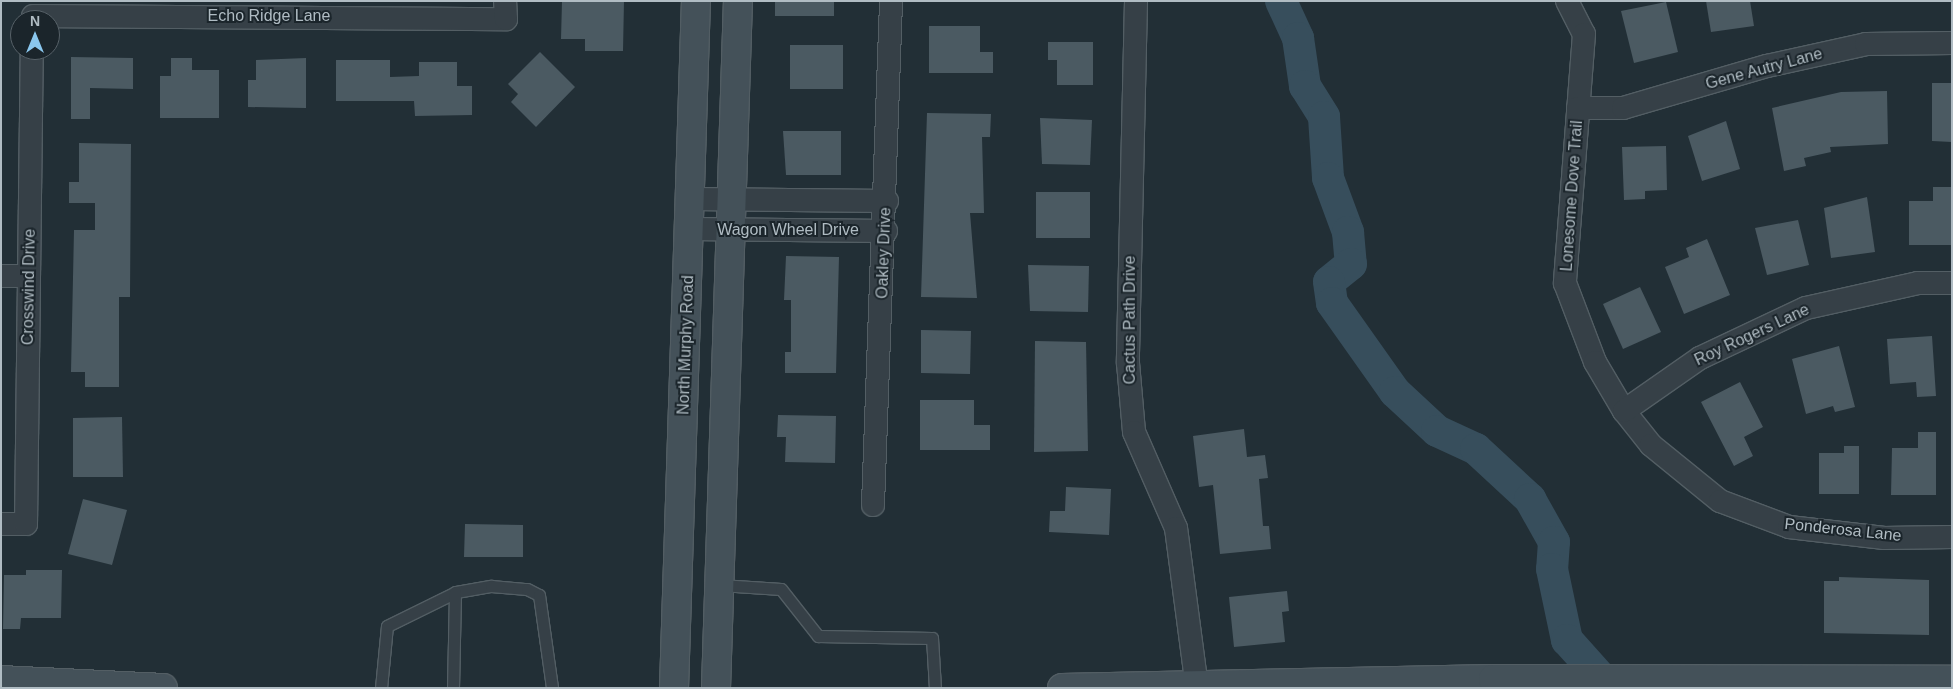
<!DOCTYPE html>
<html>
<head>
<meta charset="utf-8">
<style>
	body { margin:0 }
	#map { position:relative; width:1953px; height:689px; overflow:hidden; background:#222f36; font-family:Helvetica,sans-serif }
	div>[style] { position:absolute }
	.river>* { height:32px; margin:-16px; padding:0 16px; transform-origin:16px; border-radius:16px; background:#374e5c }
	.building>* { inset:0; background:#4b5a62 }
	.roads { filter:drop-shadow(1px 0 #535e64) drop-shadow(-1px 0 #535e64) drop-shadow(0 1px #535e64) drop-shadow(0 -1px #535e64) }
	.service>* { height:11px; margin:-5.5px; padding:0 5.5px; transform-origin:5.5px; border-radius:5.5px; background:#364047 }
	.minor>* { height:22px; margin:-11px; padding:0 11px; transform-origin:11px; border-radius:11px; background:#364047 }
	.secondary>* { height:28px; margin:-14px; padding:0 14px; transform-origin:14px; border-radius:14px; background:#445159 }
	span { translate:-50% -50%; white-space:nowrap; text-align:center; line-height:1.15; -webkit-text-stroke:4px #1b252b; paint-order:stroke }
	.street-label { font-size:16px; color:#b0bcc3 }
	.frame { position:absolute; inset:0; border:2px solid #b0bcc3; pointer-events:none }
	.north { position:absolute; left:10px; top:10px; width:50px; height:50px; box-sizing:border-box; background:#1b252b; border:1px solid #576168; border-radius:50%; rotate:0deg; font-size:14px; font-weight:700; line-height:20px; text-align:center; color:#b0bcc3 }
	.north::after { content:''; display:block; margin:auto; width:18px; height:22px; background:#8ac7ee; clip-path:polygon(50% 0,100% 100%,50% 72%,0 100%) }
</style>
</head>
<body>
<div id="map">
	<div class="river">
		<i style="left:1281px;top:1px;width:41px;rotate:65.3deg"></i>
		<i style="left:1298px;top:38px;width:49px;rotate:81.7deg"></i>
		<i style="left:1305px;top:86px;width:36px;rotate:58deg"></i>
		<i style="left:1324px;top:117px;width:61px;rotate:86.2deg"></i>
		<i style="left:1328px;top:178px;width:58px;rotate:69.7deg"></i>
		<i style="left:1348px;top:232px;width:32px;rotate:85deg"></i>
		<i style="left:1351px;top:264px;width:28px;rotate:141deg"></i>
		<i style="left:1329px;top:282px;width:21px;rotate:82deg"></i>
		<i style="left:1332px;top:303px;width:109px;rotate:54.7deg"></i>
		<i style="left:1395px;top:392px;width:57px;rotate:42.9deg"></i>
		<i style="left:1437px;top:431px;width:43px;rotate:24.8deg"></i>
		<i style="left:1476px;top:449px;width:74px;rotate:42.8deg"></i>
		<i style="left:1530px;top:499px;width:49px;rotate:60.8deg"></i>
		<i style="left:1554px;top:542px;width:27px;rotate:94deg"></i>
		<i style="left:1552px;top:569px;width:73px;rotate:78.1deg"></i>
		<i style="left:1567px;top:640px;width:64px;rotate:48.1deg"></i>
	</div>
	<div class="building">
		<i style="clip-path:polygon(562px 1px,624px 1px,623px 51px,585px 51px,585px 39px,561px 39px)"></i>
		<i style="clip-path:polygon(775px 1px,834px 1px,834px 16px,775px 16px)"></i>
		<i style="clip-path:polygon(1706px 1px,1750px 1px,1754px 26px,1711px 32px)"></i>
		<i style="clip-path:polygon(1666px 2px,1678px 52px,1634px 63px,1621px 11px)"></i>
		<i style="clip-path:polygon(929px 26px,980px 26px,980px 52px,993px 52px,993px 73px,929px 73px)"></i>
		<i style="clip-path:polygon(1048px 42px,1093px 42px,1093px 85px,1057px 85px,1057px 60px,1048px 60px)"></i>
		<i style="clip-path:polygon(790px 45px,843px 45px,843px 89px,790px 89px)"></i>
		<i style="clip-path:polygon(540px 52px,575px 87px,536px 127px,511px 102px,518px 94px,508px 84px)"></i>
		<i style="clip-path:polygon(71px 57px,133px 58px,133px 89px,90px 88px,90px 119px,71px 119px)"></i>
		<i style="clip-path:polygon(171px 58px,192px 58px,192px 70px,219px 70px,219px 118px,160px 118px,160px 76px,171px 76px)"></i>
		<i style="clip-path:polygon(306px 58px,306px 108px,248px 107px,248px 80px,256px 80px,256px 60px)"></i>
		<i style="clip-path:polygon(336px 60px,390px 60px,390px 77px,419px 76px,419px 62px,457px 62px,457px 86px,472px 86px,472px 115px,415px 116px,414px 101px,336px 101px)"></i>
		<i style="clip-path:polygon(1932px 83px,1952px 83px,1952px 142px,1932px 141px)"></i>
		<i style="clip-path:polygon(1887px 91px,1888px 144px,1830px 147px,1831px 152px,1804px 158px,1806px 166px,1784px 171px,1772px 108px,1841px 92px)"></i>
		<i style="clip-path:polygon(927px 113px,991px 114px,990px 137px,982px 137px,984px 213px,970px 213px,977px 298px,921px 297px)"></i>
		<i style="clip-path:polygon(1040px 118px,1092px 120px,1090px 165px,1042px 164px)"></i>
		<i style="clip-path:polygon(1726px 121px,1740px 169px,1702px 181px,1688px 136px)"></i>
		<i style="clip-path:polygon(783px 131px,841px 131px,841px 175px,786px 175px)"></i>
		<i style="clip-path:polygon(79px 143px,131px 144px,130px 297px,119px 297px,119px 387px,85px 387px,85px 372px,71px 372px,74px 230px,95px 230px,95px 203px,69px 203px,69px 182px,79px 182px)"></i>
		<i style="clip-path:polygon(1666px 146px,1667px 190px,1645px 191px,1645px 199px,1624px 200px,1622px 147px)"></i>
		<i style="clip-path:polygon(1933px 187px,1952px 187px,1952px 245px,1909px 245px,1909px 201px,1933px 201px)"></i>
		<i style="clip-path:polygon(1036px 192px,1090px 192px,1090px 238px,1036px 238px)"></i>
		<i style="clip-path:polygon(1867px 197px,1875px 252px,1831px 258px,1824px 208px)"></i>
		<i style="clip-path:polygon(1798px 220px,1809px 265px,1767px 275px,1755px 228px)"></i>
		<i style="clip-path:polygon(1707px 239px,1730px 295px,1684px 314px,1665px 267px,1689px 257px,1686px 248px)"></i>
		<i style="clip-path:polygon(786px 256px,839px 257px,836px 373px,785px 373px,785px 352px,791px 352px,791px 300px,784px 300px)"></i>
		<i style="clip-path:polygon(1028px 265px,1089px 266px,1088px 312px,1030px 311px)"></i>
		<i style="clip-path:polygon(1640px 287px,1661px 332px,1623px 349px,1603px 304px)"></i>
		<i style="clip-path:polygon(921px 330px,971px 331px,970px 374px,921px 373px)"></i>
		<i style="clip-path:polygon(1932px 336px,1936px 396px,1917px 397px,1916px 382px,1890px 384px,1887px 339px)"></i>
		<i style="clip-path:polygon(1035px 341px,1086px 342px,1088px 451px,1034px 452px)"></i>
		<i style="clip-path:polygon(1839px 346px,1855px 407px,1835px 412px,1833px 406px,1806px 414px,1792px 359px)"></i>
		<i style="clip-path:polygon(1740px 382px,1763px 427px,1744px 437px,1753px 456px,1734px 466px,1701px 402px)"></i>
		<i style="clip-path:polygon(920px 400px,974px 400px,974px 425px,990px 425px,990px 450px,920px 450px)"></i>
		<i style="clip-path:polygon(778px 415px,836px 416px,835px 463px,785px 462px,786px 437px,777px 437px)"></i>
		<i style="clip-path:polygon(122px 417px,123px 477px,73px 477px,73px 418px)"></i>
		<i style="clip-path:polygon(1244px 429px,1247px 457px,1265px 455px,1268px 478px,1259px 479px,1263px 526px,1269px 526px,1271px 549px,1220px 554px,1213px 485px,1199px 487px,1193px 436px)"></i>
		<i style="clip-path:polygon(1918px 432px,1936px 432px,1936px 495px,1891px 495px,1892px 448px,1918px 448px)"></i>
		<i style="clip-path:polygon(1844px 446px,1859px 446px,1859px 494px,1819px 494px,1819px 453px,1844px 453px)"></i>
		<i style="clip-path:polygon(1066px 487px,1111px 489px,1109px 535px,1049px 532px,1050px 511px,1065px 511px)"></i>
		<i style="clip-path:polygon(83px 499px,127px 510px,112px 565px,68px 554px)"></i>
		<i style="clip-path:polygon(465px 524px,523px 525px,523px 557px,464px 557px)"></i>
		<i style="clip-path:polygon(26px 570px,62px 570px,61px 618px,21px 618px,20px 629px,3px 629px,4px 575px,26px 575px)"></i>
		<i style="clip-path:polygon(1839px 577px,1929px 580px,1929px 635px,1824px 633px,1824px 581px,1839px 581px)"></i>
		<i style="clip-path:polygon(1287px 591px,1289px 611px,1282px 612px,1285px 642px,1234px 647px,1229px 597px)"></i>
	</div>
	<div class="roads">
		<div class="service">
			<i style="left:720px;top:585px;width:61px;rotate:3.8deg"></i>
			<i style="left:781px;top:589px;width:60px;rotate:51.8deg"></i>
			<i style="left:818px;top:636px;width:114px;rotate:1deg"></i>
			<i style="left:932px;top:638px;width:50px;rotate:86.6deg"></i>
			<i style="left:381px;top:688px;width:62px;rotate:-84.5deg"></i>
			<i style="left:387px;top:626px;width:77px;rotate:-26.2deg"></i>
			<i style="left:456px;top:592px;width:36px;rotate:-10deg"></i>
			<i style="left:491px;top:586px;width:36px;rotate:5deg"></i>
			<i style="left:527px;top:589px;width:13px;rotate:27deg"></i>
			<i style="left:539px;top:595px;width:94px;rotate:82deg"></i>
			<i style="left:453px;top:688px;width:96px;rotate:-88.8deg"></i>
		</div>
		<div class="minor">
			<i style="left:1136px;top:1px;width:362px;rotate:91.3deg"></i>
			<i style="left:1128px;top:363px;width:69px;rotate:85deg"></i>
			<i style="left:1134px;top:432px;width:105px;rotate:66.4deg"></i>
			<i style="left:1176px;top:528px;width:161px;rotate:82.5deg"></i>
			<i style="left:1567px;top:1px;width:37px;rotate:63deg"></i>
			<i style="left:1584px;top:34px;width:250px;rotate:94.4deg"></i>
			<i style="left:1565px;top:283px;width:85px;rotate:69.2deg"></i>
			<i style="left:1595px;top:362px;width:57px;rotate:59.4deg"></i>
			<i style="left:1624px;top:411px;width:43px;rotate:51.5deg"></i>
			<i style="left:1651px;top:445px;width:89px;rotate:39.1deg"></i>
			<i style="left:1720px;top:501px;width:74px;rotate:20.6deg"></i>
			<i style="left:1789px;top:527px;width:96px;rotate:6.6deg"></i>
			<i style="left:1884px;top:538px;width:68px;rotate:-0.8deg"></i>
			<i style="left:33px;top:16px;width:473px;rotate:0.4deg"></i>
			<i style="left:506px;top:19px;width:18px;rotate:-93deg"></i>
			<i style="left:1578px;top:108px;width:45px"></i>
			<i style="left:1623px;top:108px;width:150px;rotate:-16.3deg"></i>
			<i style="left:1767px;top:66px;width:101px;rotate:-12.5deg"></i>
			<i style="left:1866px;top:44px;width:86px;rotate:-0.7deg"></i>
			<i style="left:692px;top:199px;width:195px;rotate:0.6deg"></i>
			<i style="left:690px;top:229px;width:196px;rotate:0.6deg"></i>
			<i style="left:1px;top:276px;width:28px"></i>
			<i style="left:1624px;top:411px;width:93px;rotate:-34.9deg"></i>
			<i style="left:1700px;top:358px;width:117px;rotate:-25.3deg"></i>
			<i style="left:1806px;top:308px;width:115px;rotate:-12.6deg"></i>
			<i style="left:1918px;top:283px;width:34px"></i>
			<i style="left:873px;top:505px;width:504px;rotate:-87.95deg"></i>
			<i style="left:1px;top:524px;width:25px"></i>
			<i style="left:26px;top:524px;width:474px;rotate:-89.3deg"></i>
		</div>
		<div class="secondary">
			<i style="left:1px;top:680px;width:162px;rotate:2.8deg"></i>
			<i style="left:674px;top:688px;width:687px;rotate:-88.17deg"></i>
			<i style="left:716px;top:688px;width:687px;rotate:-88.17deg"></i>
			<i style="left:1062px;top:688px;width:431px;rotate:-1.2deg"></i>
			<i style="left:1493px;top:679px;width:459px;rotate:0.1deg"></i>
		</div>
	</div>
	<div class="street-label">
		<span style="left:269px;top:16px">Echo Ridge Lane</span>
		<span style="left:1764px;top:69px;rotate:-15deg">Gene Autry Lane</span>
		<span style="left:1572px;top:196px;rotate:-86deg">Lonesome Dove Trail</span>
		<span style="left:788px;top:230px">Wagon Wheel Drive</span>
		<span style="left:884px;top:253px;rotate:-88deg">Oakley Drive</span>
		<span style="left:29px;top:287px;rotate:-89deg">Crosswind Drive</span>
		<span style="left:1130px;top:320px;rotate:-90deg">Cactus Path Drive</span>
		<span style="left:1752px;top:335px;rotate:-25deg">Roy Rogers Lane</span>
		<span style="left:686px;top:345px;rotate:-88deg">North Murphy Road</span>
		<span style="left:1843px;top:530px;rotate:6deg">Ponderosa Lane</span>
	</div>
	<div class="frame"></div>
	<div class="north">N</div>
</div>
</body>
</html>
